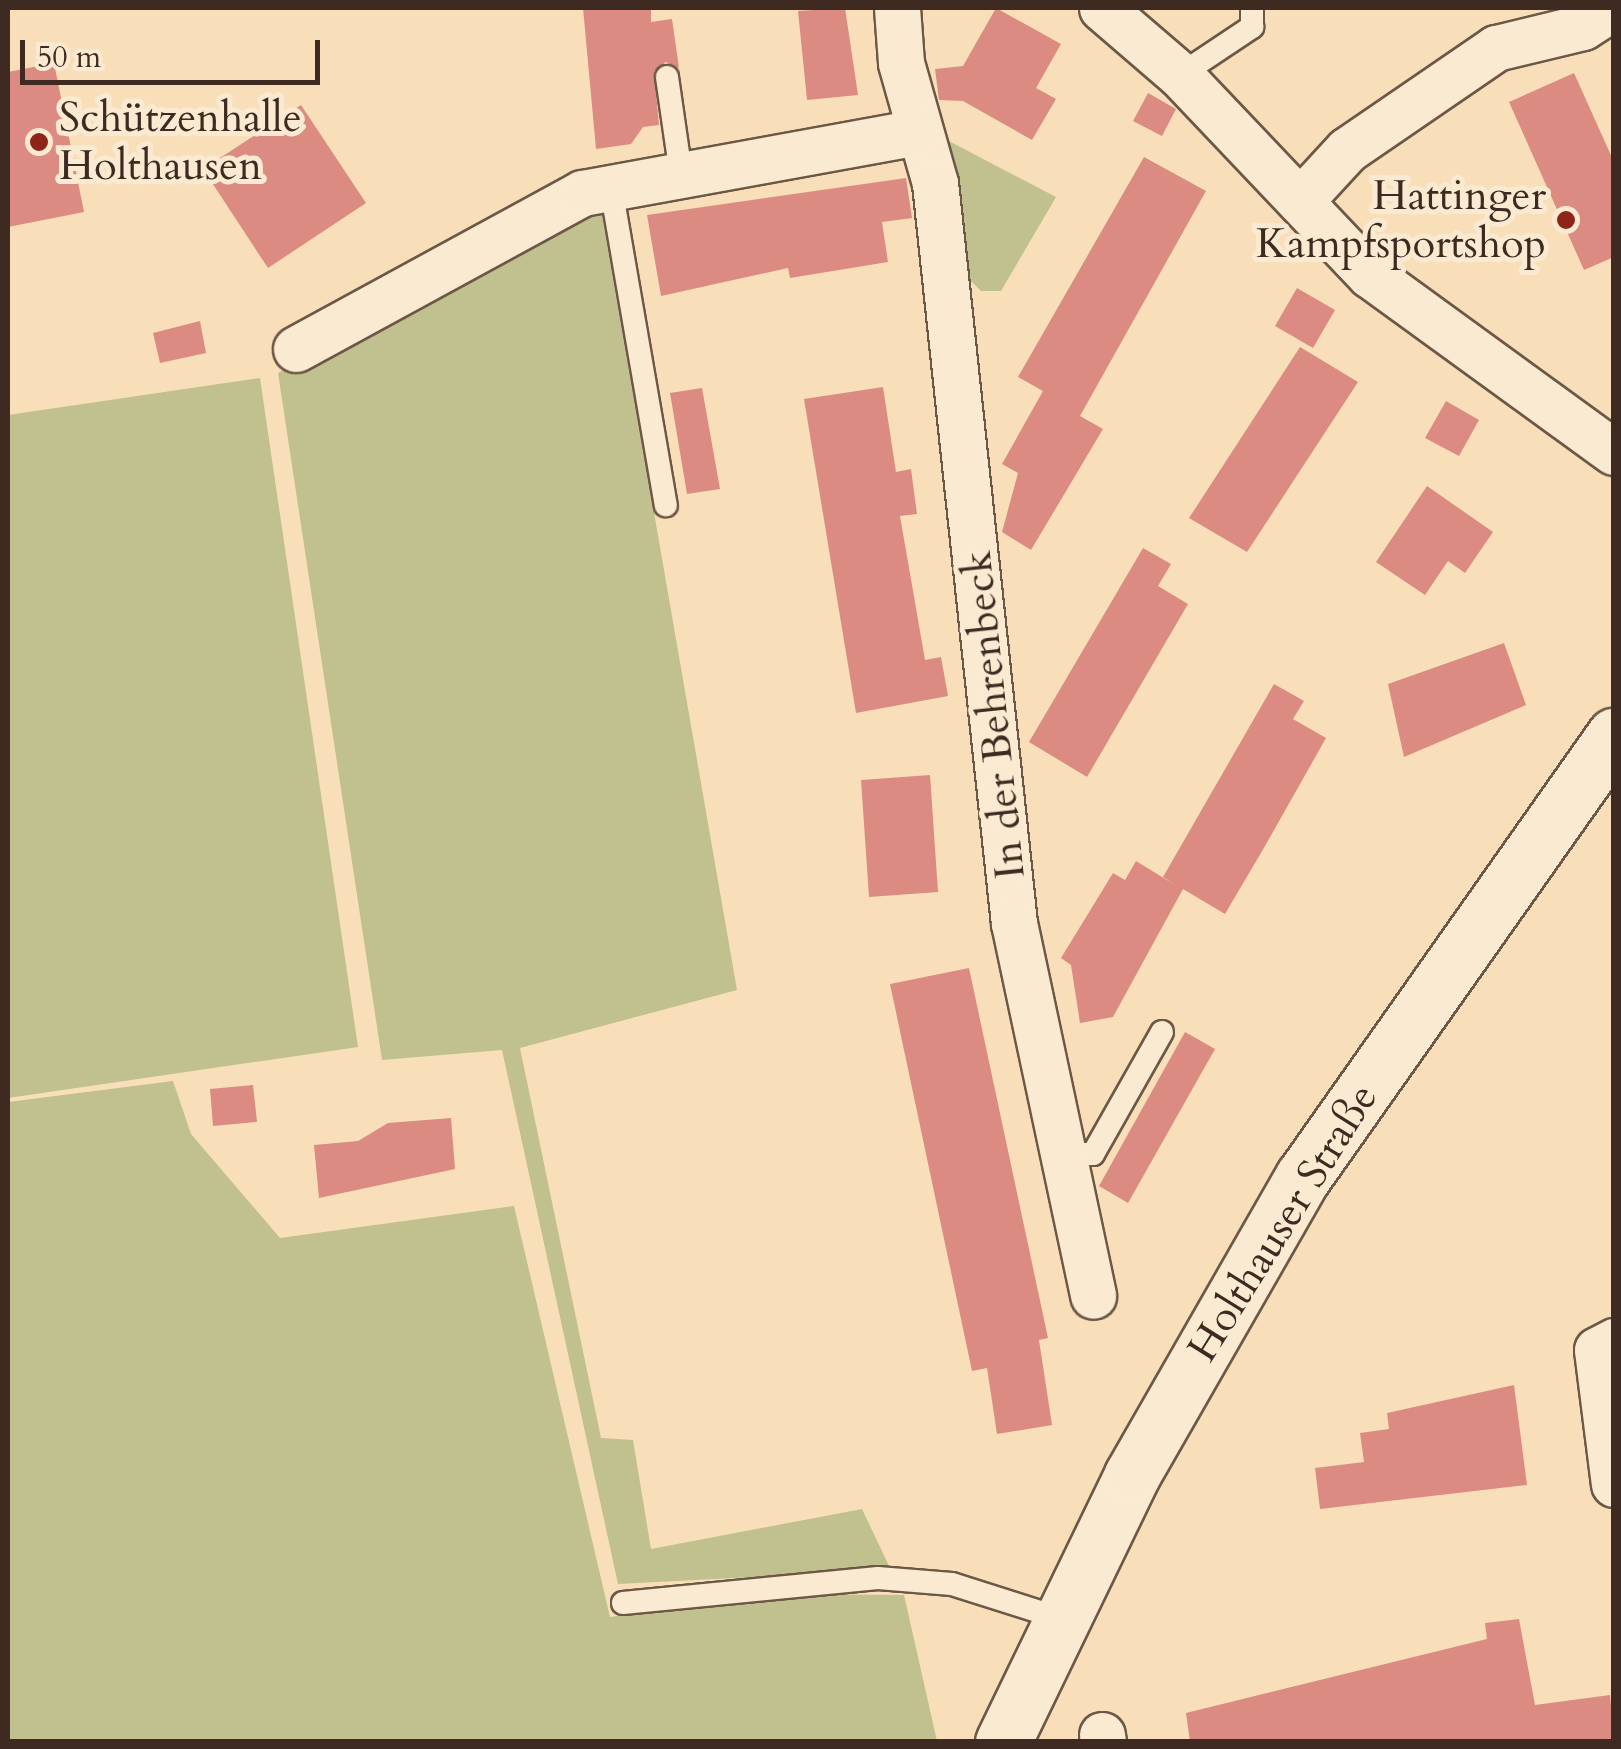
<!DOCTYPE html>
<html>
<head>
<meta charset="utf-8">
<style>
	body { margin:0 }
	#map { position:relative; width:1621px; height:1749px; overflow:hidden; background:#f9dfb9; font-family:Cardo,serif }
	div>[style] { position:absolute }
	.green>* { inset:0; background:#c0c18e }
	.building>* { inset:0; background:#db8b81 }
	.roads { filter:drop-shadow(2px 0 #6d5746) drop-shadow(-2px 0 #6d5746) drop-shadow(0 2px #6d5746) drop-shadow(0 -2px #6d5746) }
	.lane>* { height:22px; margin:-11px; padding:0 11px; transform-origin:11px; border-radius:11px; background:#fbead2 }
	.street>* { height:45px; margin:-22.5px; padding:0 22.5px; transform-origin:22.5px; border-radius:22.5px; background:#fbead2 }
	.secondary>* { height:55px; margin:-27.5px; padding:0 27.5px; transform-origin:27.5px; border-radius:27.5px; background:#fbead2 }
	.dots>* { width:28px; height:28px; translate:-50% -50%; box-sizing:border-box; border:5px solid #fbead2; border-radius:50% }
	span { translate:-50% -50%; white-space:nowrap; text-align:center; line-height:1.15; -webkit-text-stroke:10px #fbead2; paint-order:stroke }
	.poi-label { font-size:42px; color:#3e2a20 }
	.left { translate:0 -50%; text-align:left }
	.right { translate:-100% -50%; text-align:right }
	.street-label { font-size:42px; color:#3e2a20 }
	.frame { position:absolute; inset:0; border:10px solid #3e2a20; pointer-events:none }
	.scale { position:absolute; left:20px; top:40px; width:300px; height:45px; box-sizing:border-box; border:5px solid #3e2a20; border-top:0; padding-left:12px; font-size:30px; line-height:35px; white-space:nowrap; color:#3e2a20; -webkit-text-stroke:8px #fbead2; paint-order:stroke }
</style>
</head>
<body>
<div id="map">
	<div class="green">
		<i style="clip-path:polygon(947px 140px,1056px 197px,1001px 291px,981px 291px,969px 279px)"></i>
		<i style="clip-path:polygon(599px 196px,737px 990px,520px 1048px,601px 1438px,633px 1440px,651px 1549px,862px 1509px,891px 1570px,618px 1584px,502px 1050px,382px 1060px,278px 373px)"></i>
		<i style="clip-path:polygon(260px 378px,358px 1047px,8px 1098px,8px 415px)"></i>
		<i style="clip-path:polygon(173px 1081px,191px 1134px,280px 1238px,514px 1206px,610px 1617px,769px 1594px,904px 1595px,937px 1741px,8px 1741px,8px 1102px)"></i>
	</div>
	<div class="building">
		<i style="clip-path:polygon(583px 8px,651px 8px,651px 22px,672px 19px,679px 68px,666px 62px,654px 71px,659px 125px,643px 127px,631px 144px,596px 149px)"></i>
		<i style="clip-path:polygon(845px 8px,858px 95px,807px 100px,798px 11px)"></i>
		<i style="clip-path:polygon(996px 8px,1061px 44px,1036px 88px,1056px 99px,1032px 140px,963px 101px,939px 100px,935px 69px,963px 66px)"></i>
		<i style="clip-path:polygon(54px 63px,84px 212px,8px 227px,8px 72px)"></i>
		<i style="clip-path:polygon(1574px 73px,1614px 162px,1614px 257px,1584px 270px,1509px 102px)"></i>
		<i style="clip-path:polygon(1148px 93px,1176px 109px,1162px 136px,1133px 121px)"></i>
		<i style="clip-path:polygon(301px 105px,366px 203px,268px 268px,203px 169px)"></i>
		<i style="clip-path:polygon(1144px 157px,1206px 191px,1080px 416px,1103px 429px,1031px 550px,1002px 532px,1018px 473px,1002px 464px,1043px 391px,1018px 377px)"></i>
		<i style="clip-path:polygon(906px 178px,912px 218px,882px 222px,888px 262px,790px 278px,788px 268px,661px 296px,647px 215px)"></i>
		<i style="clip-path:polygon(1297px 288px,1335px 310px,1313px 348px,1275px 326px)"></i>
		<i style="clip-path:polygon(200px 321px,206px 353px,160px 363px,153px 333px)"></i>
		<i style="clip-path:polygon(1300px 347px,1358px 382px,1247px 552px,1189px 518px)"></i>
		<i style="clip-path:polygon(883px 387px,896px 472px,911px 469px,917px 514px,900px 516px,925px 660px,941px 657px,948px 696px,856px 713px,804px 399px)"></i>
		<i style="clip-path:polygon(702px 388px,720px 489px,687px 494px,670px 393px)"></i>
		<i style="clip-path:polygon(1446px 401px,1479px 420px,1459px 456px,1425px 438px)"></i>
		<i style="clip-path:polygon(1427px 486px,1493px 532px,1465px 573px,1448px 561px,1425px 595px,1376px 562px)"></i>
		<i style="clip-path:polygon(1143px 548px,1171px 564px,1158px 586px,1188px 604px,1087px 777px,1029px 742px)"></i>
		<i style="clip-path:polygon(1504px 643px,1526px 705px,1404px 757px,1388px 684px)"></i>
		<i style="clip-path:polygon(1274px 684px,1304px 701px,1293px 719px,1326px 738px,1265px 846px,1225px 914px,1183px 889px,1113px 1017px,1080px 1023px,1071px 965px,1061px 958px,1113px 873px,1125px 880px,1136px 861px,1175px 885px,1163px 877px)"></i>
		<i style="clip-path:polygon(930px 775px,938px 892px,869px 897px,861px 780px)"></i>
		<i style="clip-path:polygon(969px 968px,1048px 1338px,1039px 1340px,1052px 1425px,997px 1434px,987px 1368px,972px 1371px,890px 984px)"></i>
		<i style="clip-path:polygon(1185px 1032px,1215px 1049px,1128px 1203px,1099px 1186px)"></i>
		<i style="clip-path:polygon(253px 1085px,257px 1122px,213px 1126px,210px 1089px)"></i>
		<i style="clip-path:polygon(451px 1118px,455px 1169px,319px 1198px,314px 1145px,358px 1141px,388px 1123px)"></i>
		<i style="clip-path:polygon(1514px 1385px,1527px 1485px,1320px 1509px,1315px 1468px,1364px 1462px,1360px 1433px,1389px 1429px,1387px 1413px)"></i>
		<i style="clip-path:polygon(1519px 1619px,1535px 1705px,1610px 1695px,1614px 1742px,1190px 1742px,1186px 1713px,1487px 1639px,1485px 1623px)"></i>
	</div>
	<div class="roads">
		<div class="lane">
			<i style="left:1180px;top:75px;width:87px;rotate:-33.7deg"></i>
			<i style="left:1252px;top:27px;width:19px;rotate:-90deg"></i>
			<i style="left:667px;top:77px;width:98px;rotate:81.8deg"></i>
			<i style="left:611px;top:188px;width:322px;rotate:80.2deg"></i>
			<i style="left:1058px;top:1154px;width:35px"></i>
			<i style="left:1093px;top:1154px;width:140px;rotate:-60.5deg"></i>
			<i style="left:623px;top:1603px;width:256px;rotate:-5.6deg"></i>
			<i style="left:878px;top:1578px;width:74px;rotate:4.6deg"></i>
			<i style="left:952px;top:1584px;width:112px;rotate:17.6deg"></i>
		</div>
		<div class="street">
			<i style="left:897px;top:8px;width:55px;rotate:85.8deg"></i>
			<i style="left:901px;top:63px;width:125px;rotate:74.2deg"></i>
			<i style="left:935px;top:183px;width:744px;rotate:83.91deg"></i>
			<i style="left:1014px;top:923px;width:381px;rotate:78deg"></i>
			<i style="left:1102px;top:8px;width:103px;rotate:40.7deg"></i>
			<i style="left:1180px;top:75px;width:276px;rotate:46.5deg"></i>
			<i style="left:1370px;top:275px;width:301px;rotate:36deg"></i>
			<i style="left:1300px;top:201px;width:69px;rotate:-47.3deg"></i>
			<i style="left:1347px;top:150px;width:181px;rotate:-34.4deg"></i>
			<i style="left:1496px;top:48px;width:89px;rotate:-13.6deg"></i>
			<i style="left:1583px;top:27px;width:35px;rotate:-33deg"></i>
			<i style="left:296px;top:349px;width:326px;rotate:-28.6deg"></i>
			<i style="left:582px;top:193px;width:341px;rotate:-10.3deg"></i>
			<i style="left:1614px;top:1341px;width:19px;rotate:152deg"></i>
			<i style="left:1597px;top:1350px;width:135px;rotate:82.8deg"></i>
			<i style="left:1102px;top:1735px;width:7px;rotate:82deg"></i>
		</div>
		<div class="secondary">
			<i style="left:1003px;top:1742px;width:297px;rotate:-64.2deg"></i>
			<i style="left:1132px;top:1475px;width:344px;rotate:-60.2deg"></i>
			<i style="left:1303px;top:1177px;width:540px;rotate:-54.81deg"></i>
		</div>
	</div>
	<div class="dots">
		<i style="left:39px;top:142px;background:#8f2418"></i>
		<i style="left:1566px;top:220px;background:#8f2418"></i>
	</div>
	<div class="poi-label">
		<span class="left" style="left:59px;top:142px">Schützenhalle<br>Holthausen</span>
		<span class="right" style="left:1546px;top:220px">Hattinger<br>Kampfsportshop</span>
	</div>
	<div class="street-label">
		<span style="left:994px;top:715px;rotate:-96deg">In der Behrenbeck</span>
		<span style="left:1283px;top:1223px;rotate:-58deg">Holthauser Straße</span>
	</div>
	<div class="frame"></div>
	<div class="scale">50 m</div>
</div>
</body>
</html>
